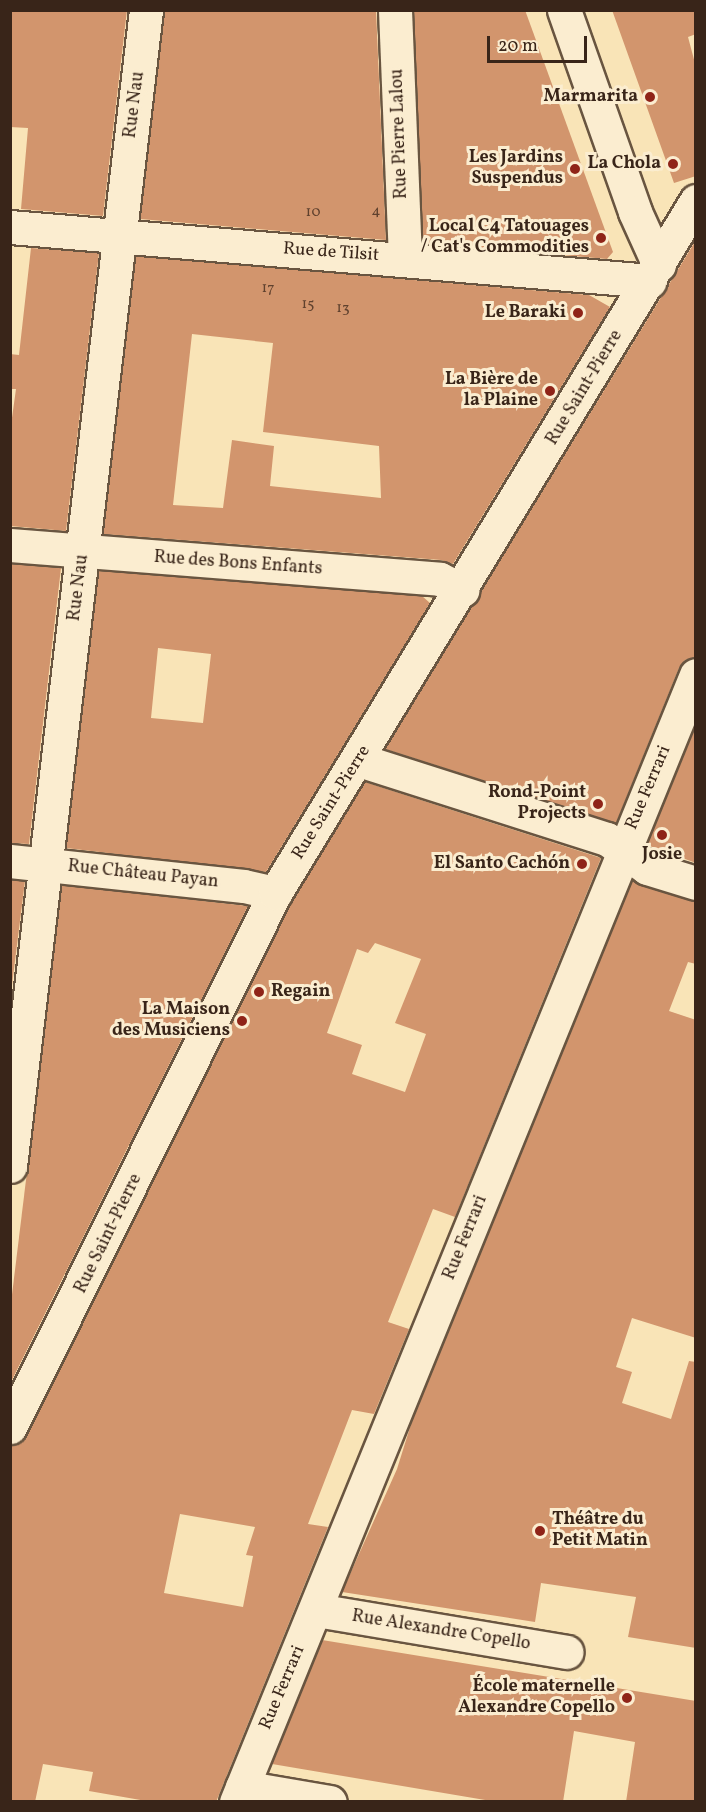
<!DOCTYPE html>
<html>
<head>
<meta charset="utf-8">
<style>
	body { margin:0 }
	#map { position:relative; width:706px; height:1812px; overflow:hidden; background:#f9e4b7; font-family:Vollkorn,serif }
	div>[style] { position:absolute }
	.building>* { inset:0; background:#d2956d }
	.roads { filter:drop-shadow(2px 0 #695540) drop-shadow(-2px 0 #695540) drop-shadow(0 2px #695540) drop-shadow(0 -2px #695540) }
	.minor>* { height:33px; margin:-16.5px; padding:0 16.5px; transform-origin:16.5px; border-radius:16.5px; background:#fbedd0 }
	.tertiary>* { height:33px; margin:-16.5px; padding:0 16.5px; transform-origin:16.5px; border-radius:16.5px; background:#fbedd0 }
	.dots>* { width:16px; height:16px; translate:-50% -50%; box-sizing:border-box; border:3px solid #fbedd0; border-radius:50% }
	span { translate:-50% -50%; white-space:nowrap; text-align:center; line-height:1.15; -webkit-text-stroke:6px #fbedd0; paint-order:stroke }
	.number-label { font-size:15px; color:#5f412e }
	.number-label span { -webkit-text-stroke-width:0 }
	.poi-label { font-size:18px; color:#392519; font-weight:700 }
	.right { translate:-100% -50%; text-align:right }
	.left { translate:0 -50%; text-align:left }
	.street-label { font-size:18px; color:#392519 }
	.frame { position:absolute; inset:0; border:12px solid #392519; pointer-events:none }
	.scale { position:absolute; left:487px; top:36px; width:100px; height:27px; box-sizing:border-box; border:3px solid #392519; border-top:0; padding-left:8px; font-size:18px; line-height:21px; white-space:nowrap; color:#392519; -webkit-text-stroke:4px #fbedd0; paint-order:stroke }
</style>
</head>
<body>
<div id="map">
	<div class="building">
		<i style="clip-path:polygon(10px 10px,127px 10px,103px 216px,21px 209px,28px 128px,10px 127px)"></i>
		<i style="clip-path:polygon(164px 10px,376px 10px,386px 240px,140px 219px)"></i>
		<i style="clip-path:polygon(414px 10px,525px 10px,613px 252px,607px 259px,423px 243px)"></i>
		<i style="clip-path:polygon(612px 10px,696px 10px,696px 34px,688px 37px,696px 67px,696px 176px,674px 183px)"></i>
		<i style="clip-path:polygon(696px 240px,696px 657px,685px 660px,679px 668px,616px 823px,385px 749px)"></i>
		<i style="clip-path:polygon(31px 248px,99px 253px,66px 531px,10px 526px,10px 432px,16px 389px,10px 389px,10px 354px,19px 355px)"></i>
		<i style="clip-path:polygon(evenodd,136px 256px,589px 295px,610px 307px,453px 564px,441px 560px,103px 534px,136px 256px,192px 334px,273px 343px,263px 432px,379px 446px,381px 498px,270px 486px,274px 446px,232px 440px,223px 508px,173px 505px,192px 334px)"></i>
		<i style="clip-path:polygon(10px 564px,61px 568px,29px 844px,10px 843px)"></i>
		<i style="clip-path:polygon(evenodd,99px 571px,422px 596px,430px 603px,266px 872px,66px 848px,99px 571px,158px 648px,211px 654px,203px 723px,151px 718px,158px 648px)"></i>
		<i style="clip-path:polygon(696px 726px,696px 863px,647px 845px)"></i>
		<i style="clip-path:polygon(evenodd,365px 782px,601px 858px,455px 1217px,433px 1209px,388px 1322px,409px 1329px,374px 1414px,352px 1410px,308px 1524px,328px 1527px,216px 1802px,152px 1802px,89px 1791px,93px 1772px,43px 1764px,35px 1802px,10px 1802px,10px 1446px,27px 1435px,291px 902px,365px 782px,375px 943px,421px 959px,395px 1023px,426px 1034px,405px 1092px,352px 1074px,362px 1045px,327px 1033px,357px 949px,368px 953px,375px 943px,365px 782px,180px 1514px,255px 1527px,246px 1555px,253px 1556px,243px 1607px,164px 1593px,180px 1514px)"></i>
		<i style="clip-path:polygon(10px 880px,25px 881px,10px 1001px)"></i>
		<i style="clip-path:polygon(632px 881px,696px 901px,696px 964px,688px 962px,669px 1011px,696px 1020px,696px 1338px,632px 1318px,616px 1367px,632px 1372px,622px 1403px,671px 1419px,689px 1361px,696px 1362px,696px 1648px,628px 1637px,636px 1597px,541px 1583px,535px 1622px,342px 1592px,397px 1469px,412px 1421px)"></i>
		<i style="clip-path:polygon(62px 885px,248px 906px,10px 1384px,10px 1311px)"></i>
		<i style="clip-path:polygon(322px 1640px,696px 1701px,696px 1802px,626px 1802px,635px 1742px,574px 1731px,563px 1802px,497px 1802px,272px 1764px)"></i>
	</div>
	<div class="roads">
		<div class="minor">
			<i style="left:395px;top:10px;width:248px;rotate:87.7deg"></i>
			<i style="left:10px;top:227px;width:642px;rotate:4.82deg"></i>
			<i style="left:10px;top:545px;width:431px;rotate:4.5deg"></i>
			<i style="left:440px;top:579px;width:25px;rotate:26deg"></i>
			<i style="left:359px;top:760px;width:260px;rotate:17.7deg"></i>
			<i style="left:607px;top:839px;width:49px;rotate:35.9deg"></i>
			<i style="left:647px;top:868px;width:51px;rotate:17deg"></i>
			<i style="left:10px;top:861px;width:235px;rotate:6.1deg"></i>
			<i style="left:244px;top:886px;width:32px;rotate:13deg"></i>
			<i style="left:10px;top:1166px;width:1164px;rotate:-83.29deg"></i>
			<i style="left:316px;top:1610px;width:254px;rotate:9.5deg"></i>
			<i style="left:242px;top:1787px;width:89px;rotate:9.7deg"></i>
			<i style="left:236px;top:1802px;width:1217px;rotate:-67.8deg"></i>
		</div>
		<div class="tertiary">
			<i style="left:564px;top:10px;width:214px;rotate:70.6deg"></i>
			<i style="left:635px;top:212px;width:58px;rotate:65.6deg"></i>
			<i style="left:10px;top:1427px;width:596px;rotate:-63.61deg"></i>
			<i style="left:275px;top:893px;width:810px;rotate:-58.68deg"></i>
		</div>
	</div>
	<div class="dots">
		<i style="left:650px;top:97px;background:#8f2418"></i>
		<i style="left:673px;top:164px;background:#8f2418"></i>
		<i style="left:575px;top:169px;background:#8f2418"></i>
		<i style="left:601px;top:238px;background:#8f2418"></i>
		<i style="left:578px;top:313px;background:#8f2418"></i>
		<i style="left:550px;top:391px;background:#8f2418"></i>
		<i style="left:598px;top:804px;background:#8f2418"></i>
		<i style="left:662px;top:835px;background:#8f2418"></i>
		<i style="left:582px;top:864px;background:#8f2418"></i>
		<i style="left:259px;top:992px;background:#8f2418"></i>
		<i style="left:242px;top:1021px;background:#8f2418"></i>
		<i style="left:540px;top:1531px;background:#8f2418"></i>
		<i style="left:627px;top:1698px;background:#8f2418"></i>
	</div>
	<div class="number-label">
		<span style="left:376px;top:212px">4</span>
		<span style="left:313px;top:213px">10</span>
		<span style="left:268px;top:289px">17</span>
		<span style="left:308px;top:305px">15</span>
		<span style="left:343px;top:309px">13</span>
	</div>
	<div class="poi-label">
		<span class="right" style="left:638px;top:97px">Marmarita</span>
		<span class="right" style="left:563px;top:169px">Les Jardins<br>Suspendus</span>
		<span class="right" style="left:661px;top:164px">La Chola</span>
		<span class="right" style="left:589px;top:238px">Local C4 Tatouages<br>/ Cat's Commodities</span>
		<span class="right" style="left:566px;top:313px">Le Baraki</span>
		<span class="right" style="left:538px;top:391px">La Bière de<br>la Plaine</span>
		<span class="right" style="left:586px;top:804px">Rond-Point<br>Projects</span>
		<span style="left:662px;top:855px">Josie</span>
		<span class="right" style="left:570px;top:864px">El Santo Cachón</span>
		<span class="left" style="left:271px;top:992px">Regain</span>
		<span class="right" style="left:230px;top:1021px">La Maison<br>des Musiciens</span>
		<span class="left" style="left:552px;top:1531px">Théâtre du<br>Petit Matin</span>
		<span class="right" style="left:615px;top:1698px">École maternelle<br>Alexandre Copello</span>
	</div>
	<div class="street-label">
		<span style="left:135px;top:105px;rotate:-83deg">Rue Nau</span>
		<span style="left:400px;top:134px;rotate:-92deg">Rue Pierre Lalou</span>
		<span style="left:331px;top:253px;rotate:4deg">Rue de Tilsit</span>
		<span style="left:585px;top:388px;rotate:-59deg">Rue Saint-Pierre</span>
		<span style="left:238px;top:564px;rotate:4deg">Rue des Bons Enfants</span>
		<span style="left:79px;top:588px;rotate:-83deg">Rue Nau</span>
		<span style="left:649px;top:788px;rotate:-67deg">Rue Ferrari</span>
		<span style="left:332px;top:803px;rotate:-58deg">Rue Saint-Pierre</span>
		<span style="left:143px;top:875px;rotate:6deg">Rue Château Payan</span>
		<span style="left:109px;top:1234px;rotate:-64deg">Rue Saint-Pierre</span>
		<span style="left:466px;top:1238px;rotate:-68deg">Rue Ferrari</span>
		<span style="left:441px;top:1631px;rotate:9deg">Rue Alexandre Copello</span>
		<span style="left:283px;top:1688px;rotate:-67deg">Rue Ferrari</span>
	</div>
	<div class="frame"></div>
	<div class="scale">20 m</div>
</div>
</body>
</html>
